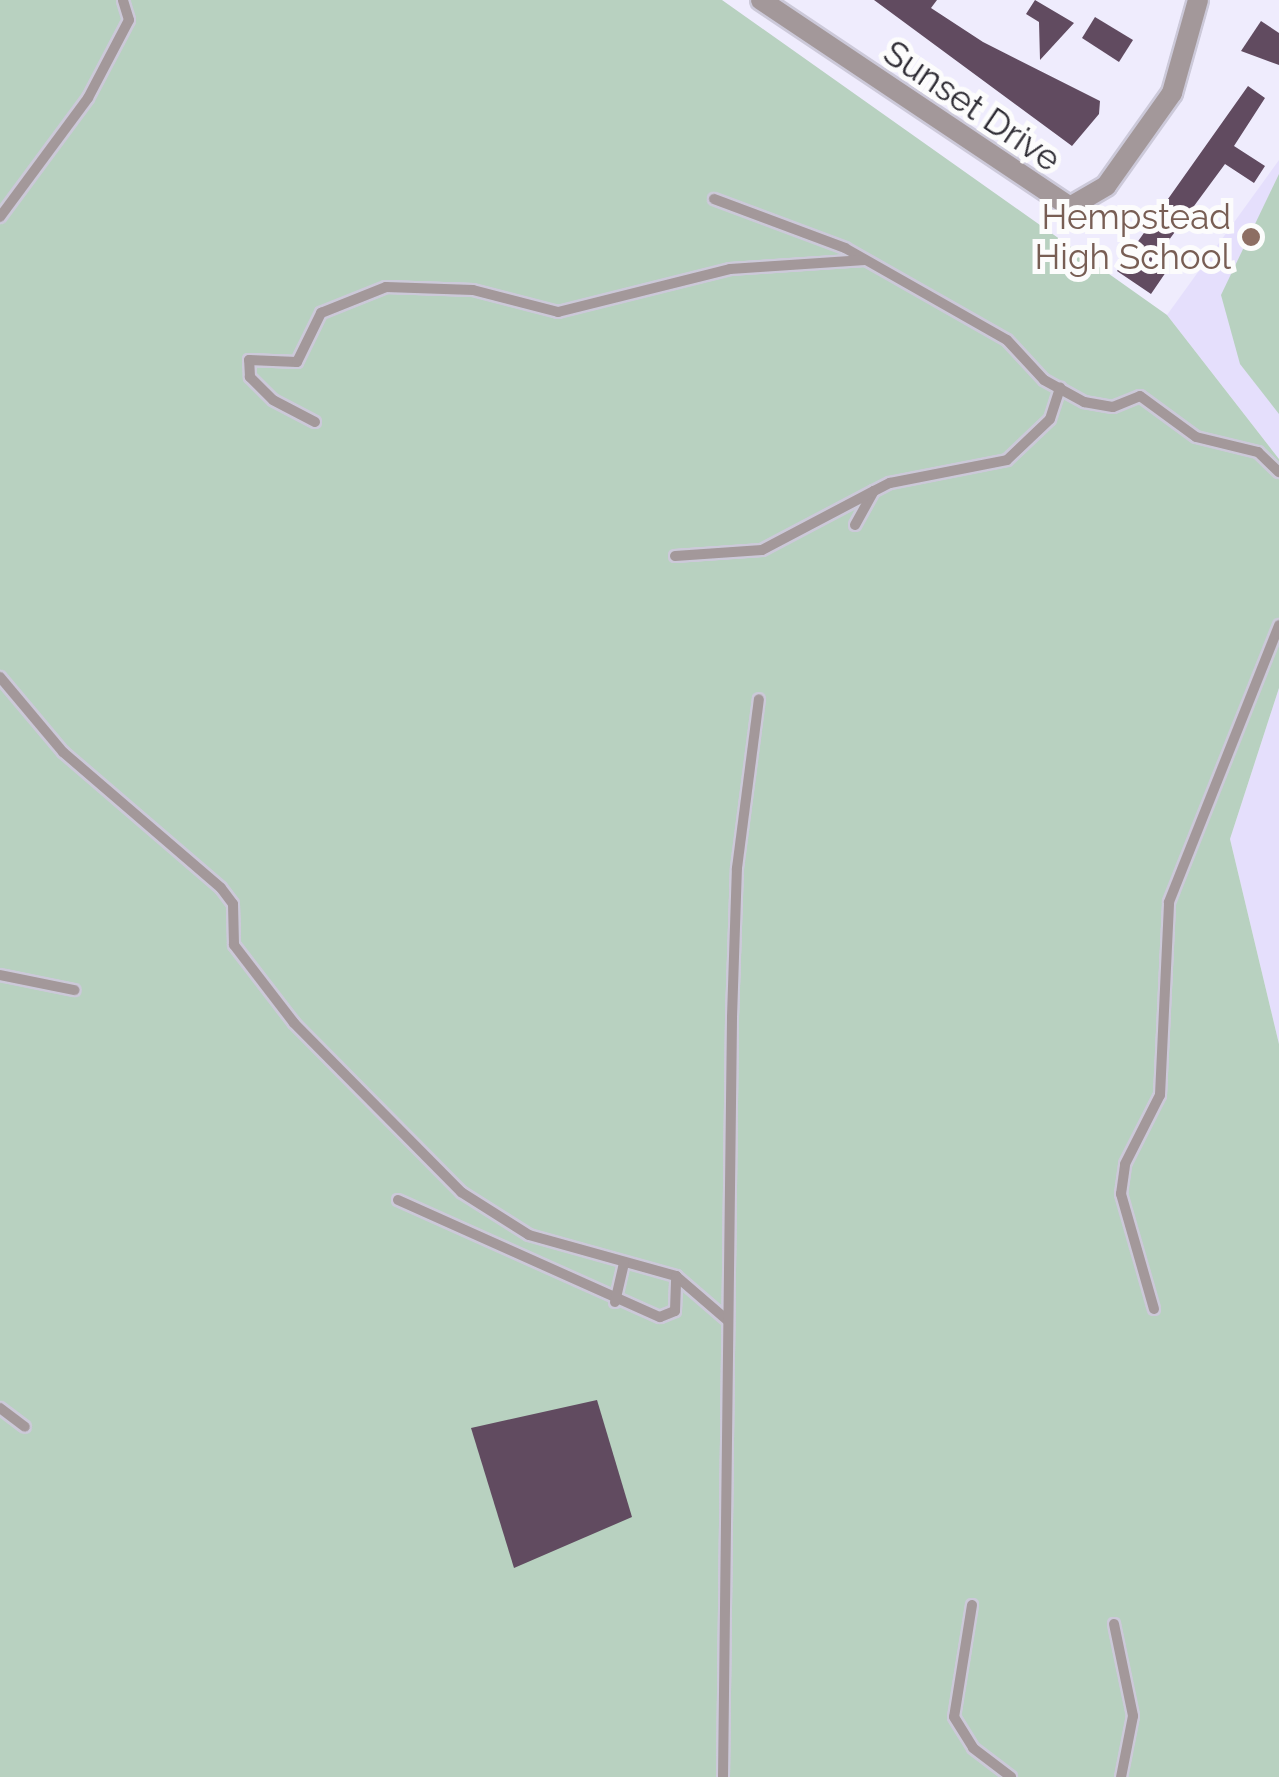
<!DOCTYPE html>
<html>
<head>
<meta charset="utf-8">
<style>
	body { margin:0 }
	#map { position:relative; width:1279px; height:1777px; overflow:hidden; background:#efecfd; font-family:Raleway,sans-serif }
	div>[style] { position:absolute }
	.built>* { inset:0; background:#e5dffc }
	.green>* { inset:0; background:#b8d1c0 }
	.building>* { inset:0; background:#614b60 }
	.roads { filter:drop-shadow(2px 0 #ccc9d9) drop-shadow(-2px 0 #ccc9d9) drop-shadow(0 2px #ccc9d9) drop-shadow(0 -2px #ccc9d9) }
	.service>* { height:10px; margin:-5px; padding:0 5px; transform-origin:5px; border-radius:5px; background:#a3989a }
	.minor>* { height:20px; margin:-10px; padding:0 10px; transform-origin:10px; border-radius:10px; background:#a3989a }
	.dots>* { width:28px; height:28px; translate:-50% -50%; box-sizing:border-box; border:5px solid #fcfcfc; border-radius:50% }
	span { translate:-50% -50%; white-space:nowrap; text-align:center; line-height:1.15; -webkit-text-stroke:10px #fcfcfc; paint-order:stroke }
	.street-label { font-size:35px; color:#2e2c34 }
	.education-label { font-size:35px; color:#785e54 }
	.right { translate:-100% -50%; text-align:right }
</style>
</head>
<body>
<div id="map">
	<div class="built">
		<i style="clip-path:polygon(1279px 160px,1279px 459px,1167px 315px)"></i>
		<i style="clip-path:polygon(1279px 688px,1279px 1044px,1230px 839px)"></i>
	</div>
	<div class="green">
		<i style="clip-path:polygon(0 0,722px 0,1167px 315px,1279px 459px,1279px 688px,1230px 839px,1279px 1044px,1279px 1777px,0 1777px)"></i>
		<i style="clip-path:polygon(1279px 174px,1279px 414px,1240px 364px,1221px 295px)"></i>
	</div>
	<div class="building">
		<i style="clip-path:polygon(874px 0,937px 0,931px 8px,983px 42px,1100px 101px,1099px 114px,1072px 146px)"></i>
		<i style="clip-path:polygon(1035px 0,1074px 23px,1040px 60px,1039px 22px,1026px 14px)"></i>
		<i style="clip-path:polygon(1095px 17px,1133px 40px,1119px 62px,1082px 38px)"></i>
		<i style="clip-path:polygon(1261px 21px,1279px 33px,1279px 65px,1241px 51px)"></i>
		<i style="clip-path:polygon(1248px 86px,1265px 98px,1234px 146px,1265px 166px,1254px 183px,1225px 164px,1152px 263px,1166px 272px,1151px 294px,1117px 271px)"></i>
		<i style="clip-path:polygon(597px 1400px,632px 1517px,514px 1568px,471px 1428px)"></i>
	</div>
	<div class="roads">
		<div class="service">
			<i style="left:714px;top:199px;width:140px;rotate:20.5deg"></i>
			<i style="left:845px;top:248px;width:186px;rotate:29.6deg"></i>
			<i style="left:1007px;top:340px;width:54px;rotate:47.2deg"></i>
			<i style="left:1044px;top:380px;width:46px;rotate:28.8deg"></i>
			<i style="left:1084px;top:402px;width:29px;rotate:10deg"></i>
			<i style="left:1113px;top:407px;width:29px;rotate:-22deg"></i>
			<i style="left:1140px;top:396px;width:69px;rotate:36.2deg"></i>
			<i style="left:1196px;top:437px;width:64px;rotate:13.6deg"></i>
			<i style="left:1258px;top:452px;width:29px;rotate:44deg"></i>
			<i style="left:0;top:217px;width:148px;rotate:-53.5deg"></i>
			<i style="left:88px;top:98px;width:88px;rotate:-62.3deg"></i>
			<i style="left:129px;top:20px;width:21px;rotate:-107deg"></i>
			<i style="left:315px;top:422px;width:47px;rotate:-152.4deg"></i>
			<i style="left:273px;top:400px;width:33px;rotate:-135deg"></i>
			<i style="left:250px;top:377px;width:17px;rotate:-93deg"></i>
			<i style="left:249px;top:360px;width:48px;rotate:2.4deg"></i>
			<i style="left:297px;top:362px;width:55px;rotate:-63.9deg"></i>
			<i style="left:321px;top:313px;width:70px;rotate:-21.8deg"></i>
			<i style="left:386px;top:287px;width:87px;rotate:2deg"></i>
			<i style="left:473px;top:290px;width:88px;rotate:14.5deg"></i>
			<i style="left:558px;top:312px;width:177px;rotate:-14deg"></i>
			<i style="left:730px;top:269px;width:135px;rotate:-3.8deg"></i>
			<i style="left:855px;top:525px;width:39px;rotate:-61deg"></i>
			<i style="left:874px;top:491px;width:18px;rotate:-27deg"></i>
			<i style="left:890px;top:483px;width:119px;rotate:-11.1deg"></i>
			<i style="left:1007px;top:460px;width:59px;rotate:-43.6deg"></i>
			<i style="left:1050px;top:419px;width:33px;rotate:-72deg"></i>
			<i style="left:675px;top:556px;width:87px;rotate:-3.9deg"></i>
			<i style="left:762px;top:550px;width:127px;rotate:-27.8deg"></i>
			<i style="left:0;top:677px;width:98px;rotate:50deg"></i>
			<i style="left:63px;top:752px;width:208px;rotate:40.7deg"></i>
			<i style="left:221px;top:888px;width:20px;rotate:53deg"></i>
			<i style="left:233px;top:904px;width:41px;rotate:88.6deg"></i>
			<i style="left:234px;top:945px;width:98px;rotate:52.4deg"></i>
			<i style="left:294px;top:1023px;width:238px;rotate:45.3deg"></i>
			<i style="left:461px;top:1192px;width:80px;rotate:32.3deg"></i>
			<i style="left:529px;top:1235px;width:153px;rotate:15.6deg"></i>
			<i style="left:676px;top:1276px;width:67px;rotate:40.8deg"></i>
			<i style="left:0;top:975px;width:76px;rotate:11.5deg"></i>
			<i style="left:398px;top:1200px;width:287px;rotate:24.1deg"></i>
			<i style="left:660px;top:1317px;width:16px;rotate:-22deg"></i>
			<i style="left:675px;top:1311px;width:35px;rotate:-88deg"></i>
			<i style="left:615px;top:1302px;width:40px;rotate:-77deg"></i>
			<i style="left:1154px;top:1309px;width:120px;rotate:-106deg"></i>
			<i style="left:1121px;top:1194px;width:30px;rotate:-82deg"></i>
			<i style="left:1125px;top:1164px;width:77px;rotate:-63.1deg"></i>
			<i style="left:1160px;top:1095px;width:193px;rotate:-87.3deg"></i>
			<i style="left:1169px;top:902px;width:298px;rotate:-68.3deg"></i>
			<i style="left:0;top:1408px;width:31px;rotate:37deg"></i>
			<i style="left:972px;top:1605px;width:113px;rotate:99.1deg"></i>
			<i style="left:954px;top:1717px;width:36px;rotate:58deg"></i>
			<i style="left:973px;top:1748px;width:48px;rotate:37.3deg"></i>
			<i style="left:1114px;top:1624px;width:94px;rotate:78.3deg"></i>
			<i style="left:1133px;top:1716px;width:62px;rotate:101.1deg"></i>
			<i style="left:723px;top:1777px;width:760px;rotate:-89.32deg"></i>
			<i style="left:732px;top:1017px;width:149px;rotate:-88.1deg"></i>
			<i style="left:737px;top:868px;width:170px;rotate:-82.6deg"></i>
		</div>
		<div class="minor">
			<i style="left:761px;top:0;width:372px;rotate:33.8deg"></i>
			<i style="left:1070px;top:207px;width:42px;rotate:-30.3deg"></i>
			<i style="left:1106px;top:186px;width:114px;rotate:-54.6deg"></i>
			<i style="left:1172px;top:93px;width:97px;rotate:-74.4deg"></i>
		</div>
	</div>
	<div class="dots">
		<i style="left:1251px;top:237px;background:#8d6e63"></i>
	</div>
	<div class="street-label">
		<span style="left:972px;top:106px;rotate:34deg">Sunset Drive</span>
	</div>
	<div class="education-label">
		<span class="right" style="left:1231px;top:237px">Hempstead<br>High School</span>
	</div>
</div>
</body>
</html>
